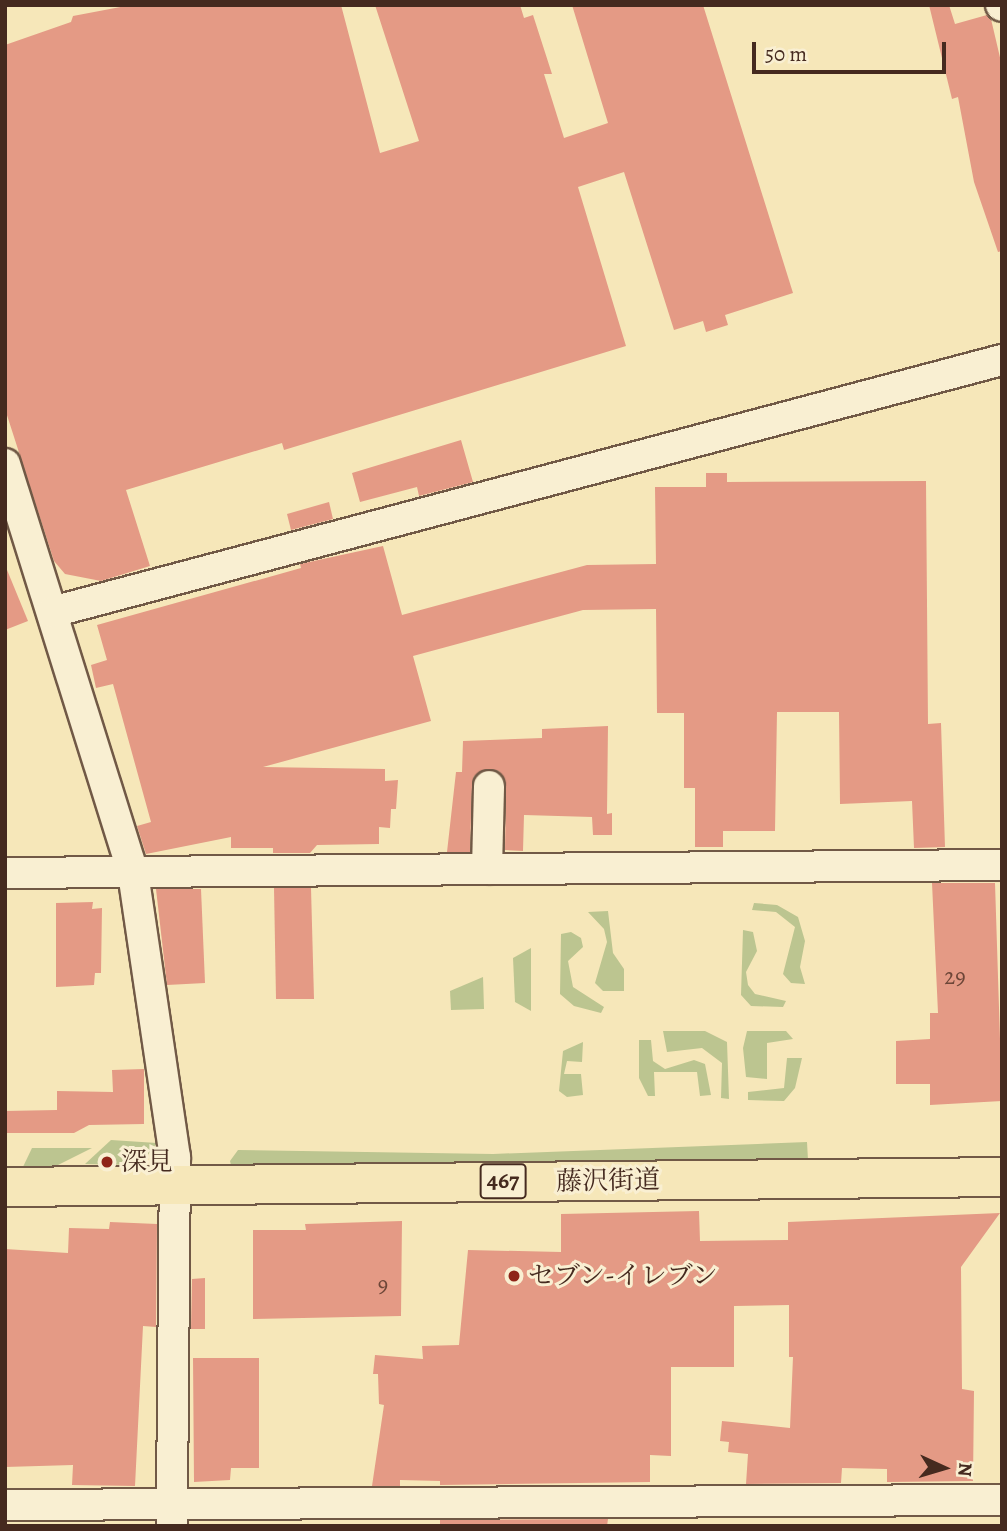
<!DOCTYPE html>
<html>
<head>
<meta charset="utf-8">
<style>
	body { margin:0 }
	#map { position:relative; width:1007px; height:1531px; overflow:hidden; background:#f6e7b9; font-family:Alegreya,"Noto Serif JP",serif }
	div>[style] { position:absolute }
	.green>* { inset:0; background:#bcc590 }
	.building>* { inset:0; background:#e49a85 }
	.roads { filter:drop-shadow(2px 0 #715946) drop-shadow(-2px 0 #715946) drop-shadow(0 2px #715946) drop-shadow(0 -2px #715946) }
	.minor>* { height:30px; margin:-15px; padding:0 15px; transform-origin:15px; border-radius:15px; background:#f9efd2 }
	.highway>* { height:38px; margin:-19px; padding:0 19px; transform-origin:19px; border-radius:19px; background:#f6e7b9 }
	.dots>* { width:19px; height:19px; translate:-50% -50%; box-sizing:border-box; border:4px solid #f9efd2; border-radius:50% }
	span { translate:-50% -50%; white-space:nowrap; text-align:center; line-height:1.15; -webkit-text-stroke:6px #f9efd2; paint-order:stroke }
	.number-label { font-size:23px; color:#6d4638 }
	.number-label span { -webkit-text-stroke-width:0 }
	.shield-label span { padding:2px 5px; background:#f9efd2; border:2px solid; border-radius:5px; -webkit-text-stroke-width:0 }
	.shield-label { font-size:24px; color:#452a1f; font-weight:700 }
	.poi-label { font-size:26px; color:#452a1f }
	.left { translate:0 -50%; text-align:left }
	.street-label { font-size:26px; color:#452a1f }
	.frame { position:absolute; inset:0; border:7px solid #452a1f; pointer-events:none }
	.north { position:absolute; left:909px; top:1433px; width:70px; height:70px; -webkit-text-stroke:5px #f9efd2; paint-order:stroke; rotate:94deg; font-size:19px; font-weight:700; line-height:28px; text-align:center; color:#452a1f }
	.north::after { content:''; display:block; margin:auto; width:24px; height:32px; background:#452a1f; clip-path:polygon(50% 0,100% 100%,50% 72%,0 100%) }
	.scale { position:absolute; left:752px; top:42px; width:194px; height:32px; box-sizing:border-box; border:4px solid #452a1f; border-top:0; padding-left:9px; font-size:21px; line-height:24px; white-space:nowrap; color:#452a1f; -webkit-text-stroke:5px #f9efd2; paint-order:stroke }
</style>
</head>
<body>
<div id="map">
	<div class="green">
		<i style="clip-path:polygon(754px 903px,777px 905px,798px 917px,805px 941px,800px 967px,805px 984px,791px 983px,783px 974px,795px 927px,776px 912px,752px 910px)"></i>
		<i style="clip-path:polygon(608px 911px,613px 953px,624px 969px,624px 991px,603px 991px,595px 983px,607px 942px,604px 929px,588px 912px)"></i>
		<i style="clip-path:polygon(743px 930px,753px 932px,757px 951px,746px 972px,748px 985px,755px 994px,786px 1001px,783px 1007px,751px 1006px,741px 995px)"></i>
		<i style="clip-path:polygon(571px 932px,581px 938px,583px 947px,568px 961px,573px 987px,604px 1007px,601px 1013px,574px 1006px,560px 994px,561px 934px)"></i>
		<i style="clip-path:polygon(531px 948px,531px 1011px,515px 1002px,513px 958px)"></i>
		<i style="clip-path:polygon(483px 977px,484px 1009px,451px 1010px,450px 991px)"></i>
		<i style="clip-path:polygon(663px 1031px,705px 1031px,727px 1042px,729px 1099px,721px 1098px,722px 1063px,702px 1048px,667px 1052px)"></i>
		<i style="clip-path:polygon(747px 1031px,786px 1031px,793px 1039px,767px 1043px,767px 1079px,746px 1077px,743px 1048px)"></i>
		<i style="clip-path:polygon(639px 1040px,651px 1040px,653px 1061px,665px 1069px,694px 1060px,705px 1064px,711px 1095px,700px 1096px,697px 1072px,654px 1072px,655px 1096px,648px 1096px,639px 1078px)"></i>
		<i style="clip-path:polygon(583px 1042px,582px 1062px,567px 1061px,564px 1074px,581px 1074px,583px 1095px,567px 1097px,559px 1091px,563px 1051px)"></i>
		<i style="clip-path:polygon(787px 1058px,802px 1058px,795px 1088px,784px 1101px,748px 1100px,748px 1092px,784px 1088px)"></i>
		<i style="clip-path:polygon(111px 1140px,157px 1143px,140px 1165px,85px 1164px)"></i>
		<i style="clip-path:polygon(807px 1142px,808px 1160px,233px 1173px,230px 1161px,238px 1150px,493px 1154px)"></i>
		<i style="clip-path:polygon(32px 1148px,92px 1148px,56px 1166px,22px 1169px)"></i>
	</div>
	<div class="building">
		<i style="clip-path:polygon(131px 5px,341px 5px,380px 153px,419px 141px,375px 5px,520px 5px,524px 18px,533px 15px,552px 74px,544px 74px,564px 138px,608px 123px,572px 5px,703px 5px,793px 293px,725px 315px,728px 325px,706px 332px,703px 321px,674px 330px,624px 172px,578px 187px,626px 346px,284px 450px,282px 443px,126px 490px,150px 566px,101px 581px,65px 574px,54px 561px,5px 409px,5px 45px,71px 22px,73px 16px)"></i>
		<i style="clip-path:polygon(929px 5px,949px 5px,955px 24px,987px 15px,991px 19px,1002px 66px,1002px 251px,998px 252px,974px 182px,958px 97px,952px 99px)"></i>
		<i style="clip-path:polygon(461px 440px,473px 482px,419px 496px,417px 487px,360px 502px,352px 473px)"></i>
		<i style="clip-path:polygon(706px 473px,727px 473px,727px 482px,926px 481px,928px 724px,941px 723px,945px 847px,914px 848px,912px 801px,840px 804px,839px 712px,777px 712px,775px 831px,723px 831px,723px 847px,695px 847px,695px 788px,684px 788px,684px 713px,657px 713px,656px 609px,583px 610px,413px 656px,431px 721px,263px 767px,385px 769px,385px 781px,398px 780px,396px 809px,391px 809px,390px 828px,379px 827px,379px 844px,317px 845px,310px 853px,273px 853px,273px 848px,231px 848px,231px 837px,146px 854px,137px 826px,151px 822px,113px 684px,96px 688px,91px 665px,107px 660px,97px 625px,301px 568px,300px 564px,383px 546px,402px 615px,587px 565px,656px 564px,655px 487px,706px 487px)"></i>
		<i style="clip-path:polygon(329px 502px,333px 519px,291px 530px,287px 514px)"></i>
		<i style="clip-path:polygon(5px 565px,28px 621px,5px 630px)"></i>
		<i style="clip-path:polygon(608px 726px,607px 814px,612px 813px,612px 835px,593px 835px,592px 817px,524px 815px,523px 851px,505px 850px,506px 786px,499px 771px,489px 769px,474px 776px,472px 785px,470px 852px,447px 852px,456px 772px,462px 772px,463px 741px,542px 738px,542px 729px)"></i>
		<i style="clip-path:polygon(932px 883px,995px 883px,1002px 1101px,930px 1105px,930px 1084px,896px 1084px,896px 1041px,930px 1039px,930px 1013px,938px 1013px)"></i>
		<i style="clip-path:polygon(274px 888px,311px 888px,314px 999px,276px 999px)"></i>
		<i style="clip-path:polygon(156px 889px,201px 889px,205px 983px,167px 985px)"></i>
		<i style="clip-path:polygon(93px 902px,92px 909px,102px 908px,101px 973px,95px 973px,94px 985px,56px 987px,56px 903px)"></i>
		<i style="clip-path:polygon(144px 1069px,144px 1124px,89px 1125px,74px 1133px,5px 1133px,5px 1111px,57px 1110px,57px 1091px,113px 1092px,112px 1070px)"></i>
		<i style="clip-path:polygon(699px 1211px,700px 1241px,788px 1240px,788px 1222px,1000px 1213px,961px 1267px,962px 1389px,974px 1391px,973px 1481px,887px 1482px,887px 1469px,842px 1468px,841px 1483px,746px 1484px,748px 1454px,728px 1452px,729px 1442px,720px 1441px,722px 1421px,790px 1428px,793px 1357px,789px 1357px,789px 1305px,734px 1306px,734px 1367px,671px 1367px,671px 1456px,650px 1455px,650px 1482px,440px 1485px,440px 1481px,400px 1480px,400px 1486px,372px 1486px,384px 1405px,379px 1404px,378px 1374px,373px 1374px,375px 1355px,423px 1359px,422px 1346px,459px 1345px,468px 1250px,561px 1252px,561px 1214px)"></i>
		<i style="clip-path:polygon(402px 1221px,401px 1316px,253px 1319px,253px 1230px,306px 1230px,305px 1224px)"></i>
		<i style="clip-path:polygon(110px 1222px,157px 1224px,156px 1327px,143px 1326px,135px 1486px,72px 1485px,73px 1465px,5px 1467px,5px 1249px,68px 1253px,69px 1228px,109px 1229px)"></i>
		<i style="clip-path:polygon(205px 1278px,205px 1329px,191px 1329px,192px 1279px)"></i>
		<i style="clip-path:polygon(193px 1358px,259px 1358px,259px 1468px,231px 1468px,230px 1480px,194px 1482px)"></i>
		<i style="clip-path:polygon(608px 1519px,607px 1526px,440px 1526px,440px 1520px)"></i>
	</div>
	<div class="roads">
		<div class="minor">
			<i style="left:1001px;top:5px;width:1px;rotate:45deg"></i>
			<i style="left:5px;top:464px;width:429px;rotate:72.6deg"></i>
			<i style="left:133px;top:873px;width:287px;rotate:81.6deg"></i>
			<i style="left:175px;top:1157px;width:369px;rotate:90.5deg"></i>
			<i style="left:52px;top:612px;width:983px;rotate:-14.86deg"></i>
			<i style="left:487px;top:869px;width:83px;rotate:-88.6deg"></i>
			<i style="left:5px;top:873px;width:997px;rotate:-0.46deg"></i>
			<i style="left:5px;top:1505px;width:997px;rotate:-0.29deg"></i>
		</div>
		<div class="highway">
			<i style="left:5px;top:1187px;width:997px;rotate:-0.57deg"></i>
		</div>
	</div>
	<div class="dots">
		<i style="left:107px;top:1162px;background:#8f2418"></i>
		<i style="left:514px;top:1276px;background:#8f2418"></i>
	</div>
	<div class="number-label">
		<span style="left:955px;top:977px">29</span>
		<span style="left:383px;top:1285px">9</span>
	</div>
	<div class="shield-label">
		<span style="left:503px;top:1181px">467</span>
	</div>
	<div class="poi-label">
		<span class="left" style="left:121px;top:1162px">深見</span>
		<span class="left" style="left:528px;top:1276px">セブン-イレブン</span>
	</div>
	<div class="street-label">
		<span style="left:608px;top:1181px;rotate:-1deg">藤沢街道</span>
	</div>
	<div class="frame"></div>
	<div class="north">N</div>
	<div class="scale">50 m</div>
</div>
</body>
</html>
